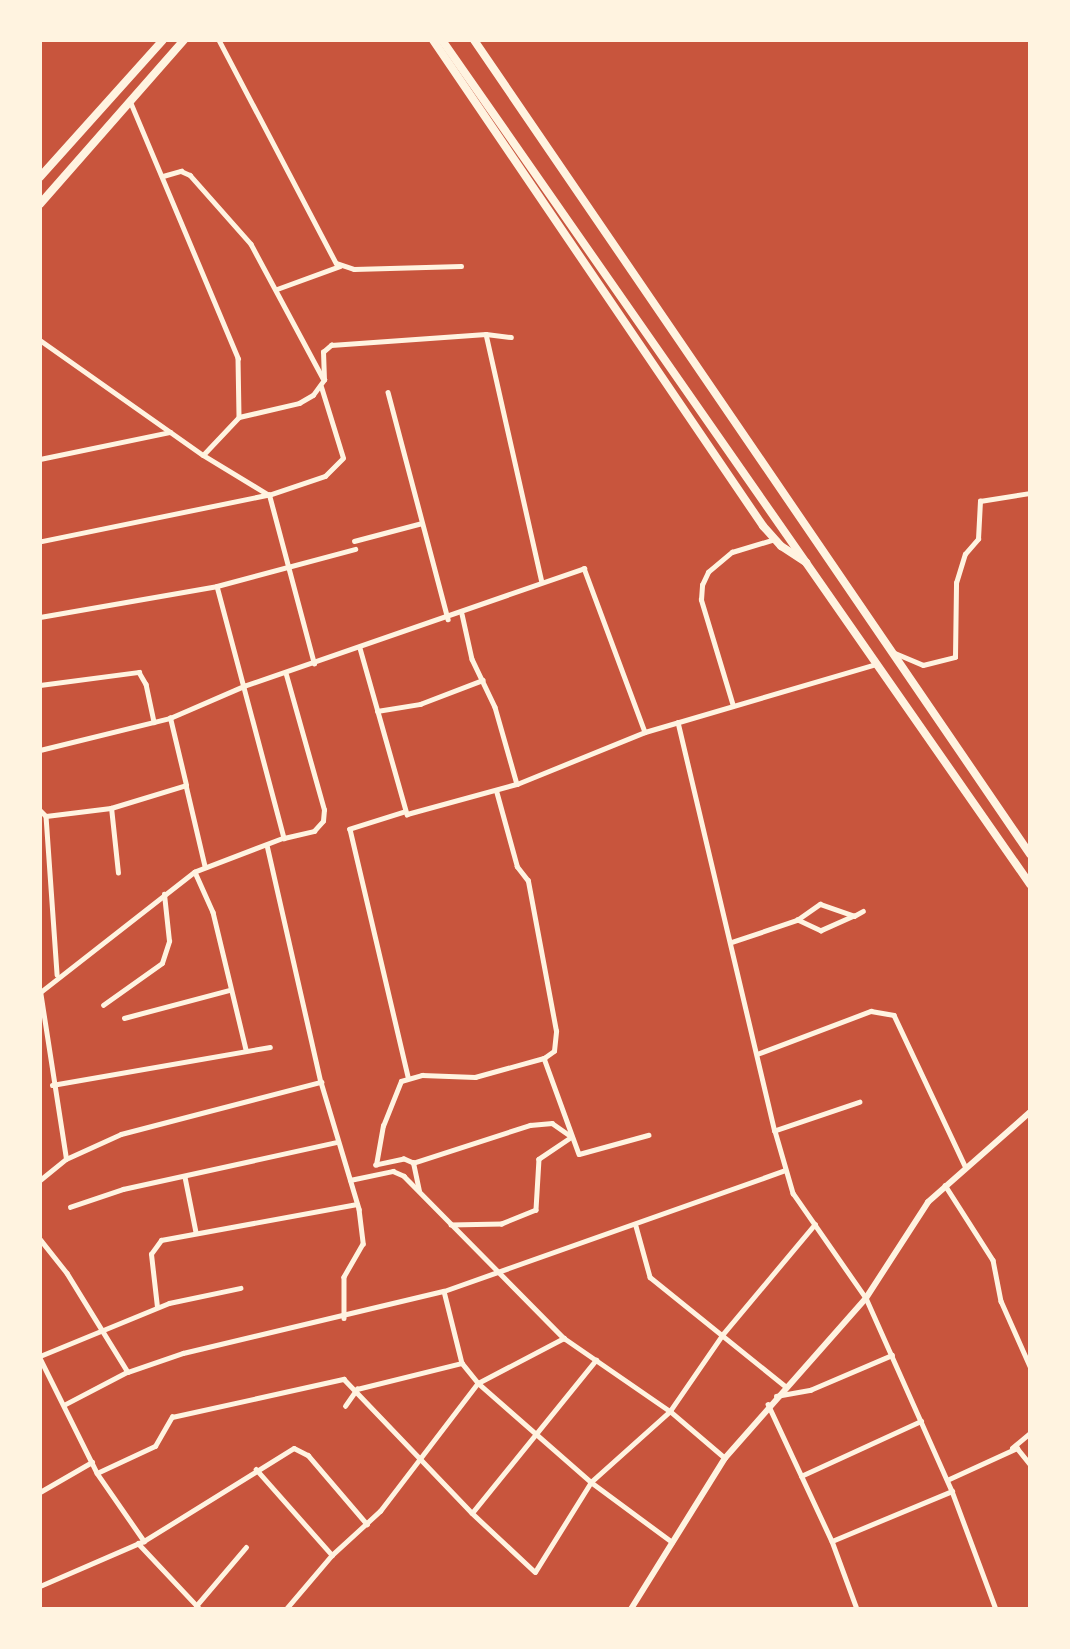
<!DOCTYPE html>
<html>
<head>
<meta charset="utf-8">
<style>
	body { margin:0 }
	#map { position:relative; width:1070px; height:1649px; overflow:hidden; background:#c8553d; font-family:"Space Grotesk",sans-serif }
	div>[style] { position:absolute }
	.minor>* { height:4.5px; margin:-2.25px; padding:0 2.25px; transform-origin:2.25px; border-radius:2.25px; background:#fff3e0 }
	.tertiary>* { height:6px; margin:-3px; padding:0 3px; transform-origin:3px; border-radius:3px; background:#fff3e0 }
	.trunk>* { height:8px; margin:-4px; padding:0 4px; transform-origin:4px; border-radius:4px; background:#fff3e0 }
	span { translate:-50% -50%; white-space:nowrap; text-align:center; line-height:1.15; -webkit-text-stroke:6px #fff3e0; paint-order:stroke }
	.frame { position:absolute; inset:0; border:42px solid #fff3e0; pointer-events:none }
</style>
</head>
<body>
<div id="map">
	<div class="minor">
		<i style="left:219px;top:40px;width:252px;rotate:62.3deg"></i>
		<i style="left:336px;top:263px;width:19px;rotate:18deg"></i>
		<i style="left:354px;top:269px;width:107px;rotate:-1.6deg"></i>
		<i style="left:131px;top:103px;width:277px;rotate:67.2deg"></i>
		<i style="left:238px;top:358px;width:59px;rotate:89deg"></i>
		<i style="left:163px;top:176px;width:19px;rotate:-16deg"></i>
		<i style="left:181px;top:171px;width:10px;rotate:24deg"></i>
		<i style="left:190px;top:175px;width:92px;rotate:48.5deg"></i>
		<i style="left:251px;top:244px;width:152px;rotate:61.8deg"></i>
		<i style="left:277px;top:289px;width:67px;rotate:-20.1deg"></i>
		<i style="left:486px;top:334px;width:254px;rotate:77.3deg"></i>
		<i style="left:40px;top:340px;width:199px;rotate:35.2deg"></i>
		<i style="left:203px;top:455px;width:77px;rotate:31.2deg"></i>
		<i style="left:269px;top:495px;width:234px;rotate:168.4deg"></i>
		<i style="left:388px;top:392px;width:235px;rotate:75.2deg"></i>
		<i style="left:203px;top:455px;width:52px;rotate:-46.5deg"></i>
		<i style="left:239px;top:417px;width:62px;rotate:-13.1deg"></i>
		<i style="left:299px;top:403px;width:16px;rotate:-30deg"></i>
		<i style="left:313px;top:395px;width:19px;rotate:-54deg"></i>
		<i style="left:324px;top:380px;width:28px;rotate:-92deg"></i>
		<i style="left:323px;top:352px;width:11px;rotate:-41deg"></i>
		<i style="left:331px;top:345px;width:155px;rotate:-4.1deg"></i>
		<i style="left:486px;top:334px;width:25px;rotate:7deg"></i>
		<i style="left:40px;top:459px;width:133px;rotate:-11.7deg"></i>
		<i style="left:354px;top:541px;width:70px;rotate:-14.8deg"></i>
		<i style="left:217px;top:586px;width:143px;rotate:-15deg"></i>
		<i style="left:462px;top:614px;width:46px;rotate:77.5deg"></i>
		<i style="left:472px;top:659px;width:53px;rotate:64.4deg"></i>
		<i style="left:495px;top:707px;width:80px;rotate:74.1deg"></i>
		<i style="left:40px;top:617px;width:180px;rotate:-9.9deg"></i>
		<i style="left:217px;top:586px;width:261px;rotate:75.1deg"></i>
		<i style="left:284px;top:838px;width:95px;rotate:159.1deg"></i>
		<i style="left:195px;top:872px;width:197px;rotate:142deg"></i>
		<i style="left:360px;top:648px;width:173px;rotate:74.2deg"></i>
		<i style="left:407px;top:814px;width:114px;rotate:-15.3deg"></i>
		<i style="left:517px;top:784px;width:138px;rotate:-22.1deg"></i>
		<i style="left:895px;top:653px;width:30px;rotate:23deg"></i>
		<i style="left:923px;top:665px;width:33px;rotate:-14deg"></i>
		<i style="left:955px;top:657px;width:74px;rotate:-89.2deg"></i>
		<i style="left:956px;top:583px;width:30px;rotate:-73deg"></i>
		<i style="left:965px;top:554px;width:20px;rotate:-49deg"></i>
		<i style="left:978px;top:539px;width:38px;rotate:-87deg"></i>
		<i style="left:980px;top:501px;width:51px;rotate:-9.1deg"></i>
		<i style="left:314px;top:664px;width:175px;rotate:-104.9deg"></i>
		<i style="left:269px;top:495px;width:59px;rotate:-18.7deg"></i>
		<i style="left:325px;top:476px;width:25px;rotate:-45deg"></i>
		<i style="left:343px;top:458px;width:74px;rotate:-107.2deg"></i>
		<i style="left:40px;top:685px;width:100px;rotate:-7.5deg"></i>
		<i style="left:139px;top:672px;width:14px;rotate:60deg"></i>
		<i style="left:146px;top:684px;width:39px;rotate:78deg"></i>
		<i style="left:733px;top:706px;width:111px;rotate:-106.8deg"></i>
		<i style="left:701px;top:600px;width:15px;rotate:-86deg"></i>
		<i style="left:702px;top:585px;width:14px;rotate:-65deg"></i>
		<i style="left:708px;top:572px;width:31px;rotate:-40deg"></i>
		<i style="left:732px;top:552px;width:45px;rotate:-16.8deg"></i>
		<i style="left:377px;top:711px;width:44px;rotate:-9.2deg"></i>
		<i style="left:420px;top:704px;width:67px;rotate:-20.9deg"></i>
		<i style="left:678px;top:722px;width:420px;rotate:76.7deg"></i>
		<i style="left:40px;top:750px;width:134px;rotate:-13.8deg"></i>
		<i style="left:186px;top:785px;width:69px;rotate:-103.4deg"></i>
		<i style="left:170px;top:718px;width:81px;rotate:-23.4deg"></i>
		<i style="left:244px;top:686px;width:360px;rotate:-19.1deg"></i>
		<i style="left:584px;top:568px;width:175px;rotate:69.6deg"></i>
		<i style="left:645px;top:732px;width:241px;rotate:-16.4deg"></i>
		<i style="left:40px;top:810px;width:8px;rotate:45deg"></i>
		<i style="left:46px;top:816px;width:65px;rotate:-7deg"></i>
		<i style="left:404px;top:812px;width:57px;rotate:162.5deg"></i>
		<i style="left:350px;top:829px;width:254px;rotate:76.8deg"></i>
		<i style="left:46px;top:816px;width:159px;rotate:86deg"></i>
		<i style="left:284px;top:838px;width:31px;rotate:-13deg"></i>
		<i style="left:314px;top:831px;width:13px;rotate:-48deg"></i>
		<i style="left:323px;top:821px;width:11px;rotate:-85deg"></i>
		<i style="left:324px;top:810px;width:140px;rotate:-105.7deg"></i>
		<i style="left:267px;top:845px;width:243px;rotate:77.2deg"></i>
		<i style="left:321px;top:1082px;width:133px;rotate:73.3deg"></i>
		<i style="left:359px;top:1209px;width:35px;rotate:83deg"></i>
		<i style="left:363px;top:1244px;width:38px;rotate:120deg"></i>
		<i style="left:344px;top:1277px;width:41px;rotate:90deg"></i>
		<i style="left:195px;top:872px;width:44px;rotate:65.8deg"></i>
		<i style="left:213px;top:912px;width:141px;rotate:76.5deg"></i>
		<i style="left:118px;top:873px;width:65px;rotate:-96.1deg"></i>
		<i style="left:111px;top:808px;width:78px;rotate:-17deg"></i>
		<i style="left:186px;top:785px;width:83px;rotate:76.8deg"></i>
		<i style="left:854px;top:916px;width:36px;rotate:156deg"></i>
		<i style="left:821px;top:931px;width:26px;rotate:-155deg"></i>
		<i style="left:797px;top:920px;width:28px;rotate:-35deg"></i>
		<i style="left:820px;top:904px;width:36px;rotate:19deg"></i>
		<i style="left:854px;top:916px;width:10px;rotate:-29deg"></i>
		<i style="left:732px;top:942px;width:69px;rotate:-18.7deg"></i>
		<i style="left:103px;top:1005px;width:72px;rotate:-35.4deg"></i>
		<i style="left:162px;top:963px;width:23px;rotate:-72deg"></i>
		<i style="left:169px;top:941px;width:47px;rotate:-96.1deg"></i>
		<i style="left:124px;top:1018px;width:109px;rotate:-14.9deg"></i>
		<i style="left:757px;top:1054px;width:122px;rotate:-20.7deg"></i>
		<i style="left:871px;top:1011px;width:23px;rotate:10deg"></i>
		<i style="left:894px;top:1015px;width:167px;rotate:64.8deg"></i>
		<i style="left:544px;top:1058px;width:102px;rotate:70deg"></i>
		<i style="left:579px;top:1154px;width:72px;rotate:-15.4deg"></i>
		<i style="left:52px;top:1085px;width:221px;rotate:-9.9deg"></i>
		<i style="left:860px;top:1102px;width:90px;rotate:161.2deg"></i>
		<i style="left:775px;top:1131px;width:65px;rotate:73.8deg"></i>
		<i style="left:793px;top:1193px;width:128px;rotate:55.2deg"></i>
		<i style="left:866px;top:1298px;width:211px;rotate:66deg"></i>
		<i style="left:66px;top:1159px;width:60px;rotate:-24.4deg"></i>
		<i style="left:121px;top:1134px;width:207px;rotate:-14.6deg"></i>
		<i style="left:413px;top:1163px;width:123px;rotate:-18deg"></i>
		<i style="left:530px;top:1125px;width:22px;rotate:-5deg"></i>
		<i style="left:552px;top:1123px;width:24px;rotate:35deg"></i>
		<i style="left:572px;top:1137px;width:40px;rotate:146deg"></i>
		<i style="left:539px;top:1159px;width:51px;rotate:93.4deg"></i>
		<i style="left:536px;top:1210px;width:37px;rotate:158deg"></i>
		<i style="left:502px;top:1224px;width:51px;rotate:178.9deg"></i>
		<i style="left:185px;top:1177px;width:56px;rotate:78.7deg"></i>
		<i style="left:40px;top:1180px;width:33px;rotate:-39deg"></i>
		<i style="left:66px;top:1159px;width:170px;rotate:-98.8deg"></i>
		<i style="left:350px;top:1180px;width:44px;rotate:-11.8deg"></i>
		<i style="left:393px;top:1171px;width:12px;rotate:24deg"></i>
		<i style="left:404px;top:1176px;width:228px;rotate:45.4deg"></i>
		<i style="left:564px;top:1338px;width:129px;rotate:34.6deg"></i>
		<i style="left:670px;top:1411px;width:72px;rotate:40.5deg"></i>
		<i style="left:945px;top:1185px;width:89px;rotate:57.4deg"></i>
		<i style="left:993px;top:1260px;width:42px;rotate:79deg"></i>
		<i style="left:1001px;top:1301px;width:71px;rotate:66deg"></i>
		<i style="left:419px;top:1191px;width:29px;rotate:-102deg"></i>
		<i style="left:413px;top:1163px;width:10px;rotate:-156deg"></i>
		<i style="left:404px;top:1159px;width:29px;rotate:168deg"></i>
		<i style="left:376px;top:1165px;width:40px;rotate:-80deg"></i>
		<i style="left:383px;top:1126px;width:48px;rotate:-68.2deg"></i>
		<i style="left:401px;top:1081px;width:22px;rotate:-16deg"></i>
		<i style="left:422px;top:1075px;width:53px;rotate:2.2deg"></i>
		<i style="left:475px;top:1077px;width:72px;rotate:-15.4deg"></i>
		<i style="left:544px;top:1058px;width:12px;rotate:-35deg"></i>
		<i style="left:554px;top:1051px;width:20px;rotate:-84deg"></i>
		<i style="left:556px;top:1031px;width:153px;rotate:-100.6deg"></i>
		<i style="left:528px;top:881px;width:18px;rotate:-128deg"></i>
		<i style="left:517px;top:867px;width:79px;rotate:-105.4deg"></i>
		<i style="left:70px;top:1207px;width:56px;rotate:-18.8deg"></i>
		<i style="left:123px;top:1189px;width:219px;rotate:-12.4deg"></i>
		<i style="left:636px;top:1226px;width:53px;rotate:74.6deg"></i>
		<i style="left:650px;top:1277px;width:174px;rotate:38.9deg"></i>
		<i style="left:40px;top:1239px;width:43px;rotate:51.5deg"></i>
		<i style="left:67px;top:1273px;width:116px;rotate:58.4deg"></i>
		<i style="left:128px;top:1372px;width:71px;rotate:152.4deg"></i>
		<i style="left:444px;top:1291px;width:74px;rotate:76deg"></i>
		<i style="left:462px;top:1363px;width:26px;rotate:51deg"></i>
		<i style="left:478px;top:1383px;width:150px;rotate:41.2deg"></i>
		<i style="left:591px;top:1482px;width:101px;rotate:36.5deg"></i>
		<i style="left:157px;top:1307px;width:53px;rotate:-96.5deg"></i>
		<i style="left:151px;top:1254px;width:17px;rotate:-54deg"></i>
		<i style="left:161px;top:1240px;width:199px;rotate:-10.4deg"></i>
		<i style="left:40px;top:1356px;width:139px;rotate:-22.3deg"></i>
		<i style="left:169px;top:1303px;width:73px;rotate:-11.9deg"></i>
		<i style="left:40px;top:1358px;width:128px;rotate:63.6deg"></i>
		<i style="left:97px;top:1473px;width:83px;rotate:55.3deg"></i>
		<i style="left:128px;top:1372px;width:58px;rotate:-19.1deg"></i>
		<i style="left:183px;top:1353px;width:268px;rotate:-13.4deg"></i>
		<i style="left:444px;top:1291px;width:362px;rotate:-19.5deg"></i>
		<i style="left:776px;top:1396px;width:35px;rotate:-10deg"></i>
		<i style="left:810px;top:1390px;width:89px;rotate:-23.1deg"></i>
		<i style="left:768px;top:1404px;width:151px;rotate:65deg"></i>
		<i style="left:832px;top:1541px;width:130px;rotate:-22.6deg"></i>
		<i style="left:952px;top:1491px;width:126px;rotate:69.6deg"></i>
		<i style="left:345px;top:1406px;width:21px;rotate:-55deg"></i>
		<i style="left:357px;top:1389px;width:108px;rotate:-13.9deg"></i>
		<i style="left:1012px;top:1448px;width:23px;rotate:-40deg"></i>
		<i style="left:256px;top:1469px;width:115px;rotate:48.5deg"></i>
		<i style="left:97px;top:1473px;width:64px;rotate:-25deg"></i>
		<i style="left:155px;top:1446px;width:34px;rotate:-60deg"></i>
		<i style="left:172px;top:1417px;width:176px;rotate:-12.5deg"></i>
		<i style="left:344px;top:1379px;width:185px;rotate:46.3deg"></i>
		<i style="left:472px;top:1513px;width:197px;rotate:-51deg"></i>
		<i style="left:801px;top:1476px;width:132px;rotate:-24.6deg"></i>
		<i style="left:947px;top:1480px;width:77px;rotate:-24.6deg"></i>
		<i style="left:1017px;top:1448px;width:21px;rotate:51deg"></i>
		<i style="left:40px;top:1492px;width:60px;rotate:-30deg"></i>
		<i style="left:472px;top:1513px;width:86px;rotate:43.1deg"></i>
		<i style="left:535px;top:1572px;width:106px;rotate:-58.1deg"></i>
		<i style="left:591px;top:1482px;width:106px;rotate:-41.9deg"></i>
		<i style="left:670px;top:1411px;width:93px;rotate:-55.5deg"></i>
		<i style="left:723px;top:1334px;width:143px;rotate:-50.1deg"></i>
		<i style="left:832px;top:1541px;width:72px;rotate:69.8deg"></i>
		<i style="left:138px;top:1543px;width:91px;rotate:46.8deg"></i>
		<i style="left:40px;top:1586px;width:113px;rotate:-23.4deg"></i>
		<i style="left:144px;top:1541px;width:176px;rotate:-31.8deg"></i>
		<i style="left:294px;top:1448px;width:16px;rotate:27deg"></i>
		<i style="left:308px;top:1455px;width:91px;rotate:49.5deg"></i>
		<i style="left:196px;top:1606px;width:77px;rotate:-49.7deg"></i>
		<i style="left:286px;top:1609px;width:71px;rotate:-49.6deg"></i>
		<i style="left:332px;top:1555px;width:65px;rotate:-42.5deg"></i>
		<i style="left:380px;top:1511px;width:161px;rotate:-52.6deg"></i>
		<i style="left:478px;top:1383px;width:97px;rotate:-27.6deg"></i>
	</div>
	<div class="tertiary">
		<i style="left:631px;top:1609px;width:178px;rotate:-58.1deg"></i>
		<i style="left:725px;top:1458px;width:213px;rotate:-48.6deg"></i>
		<i style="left:866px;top:1298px;width:114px;rotate:-57.1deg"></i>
		<i style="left:928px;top:1202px;width:136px;rotate:-41.4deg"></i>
	</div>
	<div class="trunk">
		<i style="left:433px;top:40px;width:587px;rotate:55.82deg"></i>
		<i style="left:763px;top:526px;width:27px;rotate:48deg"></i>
		<i style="left:781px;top:546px;width:30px;rotate:33deg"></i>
		<i style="left:442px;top:40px;width:1029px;rotate:55.14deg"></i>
		<i style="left:474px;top:40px;width:986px;rotate:55.67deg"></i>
		<i style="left:40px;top:177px;width:184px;rotate:-48.1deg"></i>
		<i style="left:40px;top:204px;width:218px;rotate:-48.7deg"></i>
	</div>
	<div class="frame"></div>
</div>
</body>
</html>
